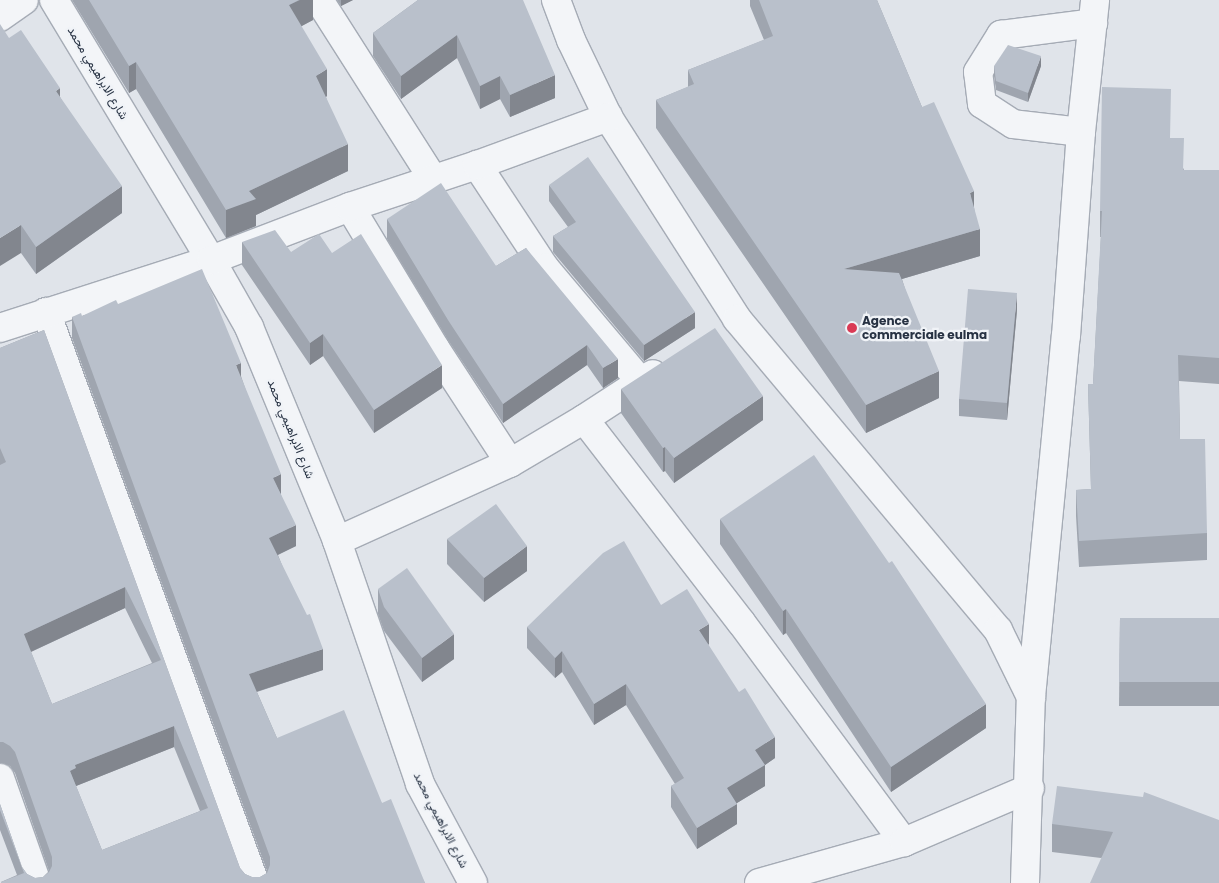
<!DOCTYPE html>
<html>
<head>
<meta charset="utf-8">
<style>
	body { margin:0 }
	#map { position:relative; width:1219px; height:883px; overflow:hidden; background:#e0e4ea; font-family:Poppins,Vazirmatn,sans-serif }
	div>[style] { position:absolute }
	.roads { filter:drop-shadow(1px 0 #a5abb5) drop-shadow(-1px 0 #a5abb5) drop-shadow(0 1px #a5abb5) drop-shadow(0 -1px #a5abb5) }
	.street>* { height:28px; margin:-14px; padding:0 14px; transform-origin:14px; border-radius:14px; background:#f3f5f8 }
	.wall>* { inset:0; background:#9fa5af }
	.shaded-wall>* { inset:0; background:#82868e }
	.building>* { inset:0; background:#b9c0cb }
	.dots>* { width:14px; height:14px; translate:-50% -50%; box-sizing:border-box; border:2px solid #f0f3f7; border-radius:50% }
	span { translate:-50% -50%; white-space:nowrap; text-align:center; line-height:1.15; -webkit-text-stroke:4.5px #f0f3f7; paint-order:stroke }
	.street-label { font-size:12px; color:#273243 }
	.poi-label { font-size:12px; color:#273243; font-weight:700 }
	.left { translate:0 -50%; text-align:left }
</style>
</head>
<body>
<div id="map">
	<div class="roads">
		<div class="street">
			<i style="left:54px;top:0;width:304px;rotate:58.9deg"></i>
			<i style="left:211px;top:260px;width:77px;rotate:60.4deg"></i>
			<i style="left:249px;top:327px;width:231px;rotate:67.6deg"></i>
			<i style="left:337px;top:541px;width:257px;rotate:71.1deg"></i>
			<i style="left:420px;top:784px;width:112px;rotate:61.8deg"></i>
			<i style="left:319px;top:0;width:212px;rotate:57.5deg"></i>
			<i style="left:556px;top:0;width:43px;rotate:69.4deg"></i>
			<i style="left:571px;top:40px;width:85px;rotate:64.3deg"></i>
			<i style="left:608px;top:117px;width:240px;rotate:57.4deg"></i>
			<i style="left:737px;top:319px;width:406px;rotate:50deg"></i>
			<i style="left:998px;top:630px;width:75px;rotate:63.8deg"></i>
			<i style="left:0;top:17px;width:29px;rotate:-35deg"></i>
			<i style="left:1081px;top:132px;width:68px;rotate:-173.3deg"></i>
			<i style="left:1013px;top:124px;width:37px;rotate:-147deg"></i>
			<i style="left:982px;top:104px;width:32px;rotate:-97deg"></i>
			<i style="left:978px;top:72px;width:44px;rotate:-58.1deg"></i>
			<i style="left:1001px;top:35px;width:93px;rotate:-7.4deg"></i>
			<i style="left:477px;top:165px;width:123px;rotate:56.6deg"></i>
			<i style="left:545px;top:268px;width:149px;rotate:49.9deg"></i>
			<i style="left:350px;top:207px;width:165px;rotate:58.9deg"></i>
			<i style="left:435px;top:348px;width:137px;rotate:56.9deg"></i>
			<i style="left:46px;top:312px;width:608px;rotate:69.9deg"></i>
			<i style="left:0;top:328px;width:222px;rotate:-17.9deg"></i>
			<i style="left:211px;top:260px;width:149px;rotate:-20.9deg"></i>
			<i style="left:350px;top:207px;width:134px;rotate:-18.3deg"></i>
			<i style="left:477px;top:165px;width:140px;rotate:-20.1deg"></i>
			<i style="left:584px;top:419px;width:257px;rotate:52.3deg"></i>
			<i style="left:741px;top:622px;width:274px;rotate:53.5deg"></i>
			<i style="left:337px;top:541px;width:190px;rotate:-24.3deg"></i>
			<i style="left:510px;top:463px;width:86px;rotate:-30.7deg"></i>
			<i style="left:584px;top:419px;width:82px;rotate:-33.1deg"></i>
			<i style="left:0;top:778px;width:111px;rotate:70.6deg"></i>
			<i style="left:759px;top:883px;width:151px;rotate:-15.8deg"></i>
			<i style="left:904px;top:842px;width:137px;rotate:-23.2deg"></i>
			<i style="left:1025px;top:883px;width:186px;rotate:-88.2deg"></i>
			<i style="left:1031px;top:697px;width:363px;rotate:-84.5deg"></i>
			<i style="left:1066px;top:336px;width:205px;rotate:-85.8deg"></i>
			<i style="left:1081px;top:132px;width:133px;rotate:-83.9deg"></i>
		</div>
	</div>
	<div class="wall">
		<i style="clip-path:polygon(72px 0,313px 0,313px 20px,301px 26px,327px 96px,326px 97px,348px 171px,256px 215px,256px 226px,226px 238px,136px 89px,129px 93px)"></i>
		<i style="clip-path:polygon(337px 0,353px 0,341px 6px)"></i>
		<i style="clip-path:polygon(418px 0,555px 98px,510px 117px,500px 99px,480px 109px,457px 58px,401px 99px,373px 56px,373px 33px)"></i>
		<i style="clip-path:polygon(750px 0,877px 0,922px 107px,974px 207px,980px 256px,902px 279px,939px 398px,866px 433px,656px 128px,656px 100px,688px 87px,688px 70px,764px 40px,750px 6px)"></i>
		<i style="clip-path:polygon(9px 38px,60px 97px,122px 213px,36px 274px,21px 253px)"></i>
		<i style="clip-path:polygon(994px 66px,1041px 66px,1028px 102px,996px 90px,994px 76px)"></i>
		<i style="clip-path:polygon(1170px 138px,1184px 170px,1219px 170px,1219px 384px,1179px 381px,1180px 439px,1207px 533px,1207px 560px,1079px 567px,1076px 516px,1076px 490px,1091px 489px,1088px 384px,1093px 384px,1101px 237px,1100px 237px,1100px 211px)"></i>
		<i style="clip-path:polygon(549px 185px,695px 328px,644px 361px,553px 252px,553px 236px,568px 227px,549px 201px)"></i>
		<i style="clip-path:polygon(387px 219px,496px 266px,526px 248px,618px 378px,603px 388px,587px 365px,503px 423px,448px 340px,387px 239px)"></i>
		<i style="clip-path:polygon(242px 242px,291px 252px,332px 253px,442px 388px,374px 433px,323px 356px,310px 365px,242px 265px)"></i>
		<i style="clip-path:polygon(evenodd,118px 304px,241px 376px,281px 495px,296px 546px,278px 555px,323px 670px,257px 692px,277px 738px,382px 803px,425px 883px,1px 883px,1px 882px,17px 875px,0 830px,0 804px,22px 867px,27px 874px,35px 878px,43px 877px,49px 871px,15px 773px,10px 766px,3px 763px,0 763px,0 348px,44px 330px,240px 868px,245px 874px,252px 877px,260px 877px,267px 873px,267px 871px,72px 338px,72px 317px,82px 316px,118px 304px,125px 608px,152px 663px,52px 704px,31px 652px,125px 608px,118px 304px,174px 747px,200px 811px,102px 850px,76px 786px,174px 747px)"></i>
		<i style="clip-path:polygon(1017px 310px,1007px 420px,959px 416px,959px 399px)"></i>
		<i style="clip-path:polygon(621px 389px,763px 420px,674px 483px,665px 471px,663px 472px,621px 413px)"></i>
		<i style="clip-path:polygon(720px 519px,986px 728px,891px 792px,786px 633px,783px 635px,720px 544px)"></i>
		<i style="clip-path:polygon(447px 539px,527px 571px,484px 602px,447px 564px)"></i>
		<i style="clip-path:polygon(378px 589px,454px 659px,422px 682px,384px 631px,378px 614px)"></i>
		<i style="clip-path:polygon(661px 605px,709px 644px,708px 645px,775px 758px,765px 765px,765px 786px,737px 803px,737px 824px,697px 849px,671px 807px,671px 786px,675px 784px,626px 705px,594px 725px,562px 672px,555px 678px,527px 648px,527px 627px)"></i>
		<i style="clip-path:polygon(1120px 618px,1219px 618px,1219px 706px,1119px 706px)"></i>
		<i style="clip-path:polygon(1219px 820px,1101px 858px,1052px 852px,1052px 824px)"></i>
	</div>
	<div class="shaded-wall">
		<i style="clip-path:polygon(300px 0,313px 0,313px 20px,289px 33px,289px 5px)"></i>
		<i style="clip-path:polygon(341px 0,353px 0,341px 6px)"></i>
		<i style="clip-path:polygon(457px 35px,457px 58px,401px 99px,401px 76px)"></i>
		<i style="clip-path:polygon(1041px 56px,1041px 66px,1028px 102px,1028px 93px)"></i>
		<i style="clip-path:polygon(136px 62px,136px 89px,129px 93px,129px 66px)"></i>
		<i style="clip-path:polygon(327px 69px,327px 96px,316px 103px,316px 76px)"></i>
		<i style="clip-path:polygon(555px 75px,555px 98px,510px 117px,510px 95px)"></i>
		<i style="clip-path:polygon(500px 76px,500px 99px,480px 109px,480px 86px)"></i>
		<i style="clip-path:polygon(60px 88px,60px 116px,56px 91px)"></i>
		<i style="clip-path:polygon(348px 144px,348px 171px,256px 215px,256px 226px,226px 238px,226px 210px,249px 191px)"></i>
		<i style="clip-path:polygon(122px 186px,122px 213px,36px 274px,36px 247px)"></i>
		<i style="clip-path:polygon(974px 191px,974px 219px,970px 193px)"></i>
		<i style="clip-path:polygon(21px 225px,21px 253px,0 266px,0 238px)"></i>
		<i style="clip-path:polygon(980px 229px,980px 256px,844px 296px,844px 269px)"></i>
		<i style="clip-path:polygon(1017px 293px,1017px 310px,1007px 420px,1007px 403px)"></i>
		<i style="clip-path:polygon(695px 312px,695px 328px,644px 361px,644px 345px)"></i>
		<i style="clip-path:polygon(323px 334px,323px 356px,310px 365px,310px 343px)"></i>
		<i style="clip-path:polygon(587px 345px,587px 365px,503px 423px,503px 404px)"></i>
		<i style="clip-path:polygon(618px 359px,618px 378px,603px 388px,603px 368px)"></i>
		<i style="clip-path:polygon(241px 363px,241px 384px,236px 365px)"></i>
		<i style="clip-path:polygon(442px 365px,442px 388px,374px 433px,374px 410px)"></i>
		<i style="clip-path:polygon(939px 371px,939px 398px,866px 433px,866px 405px)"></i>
		<i style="clip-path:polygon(763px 396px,763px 420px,674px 483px,674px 458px)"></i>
		<i style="clip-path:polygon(665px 447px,665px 471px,663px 472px,663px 448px)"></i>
		<i style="clip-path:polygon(281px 474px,281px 495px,273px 478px)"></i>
		<i style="clip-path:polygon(296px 525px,296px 546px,269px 559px,269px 538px)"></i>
		<i style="clip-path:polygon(527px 546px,527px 571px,484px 602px,484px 578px)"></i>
		<i style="clip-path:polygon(125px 587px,125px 608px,24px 655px,24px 634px)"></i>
		<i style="clip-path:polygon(786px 609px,786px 633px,783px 635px,783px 611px)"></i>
		<i style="clip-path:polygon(709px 624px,709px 644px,699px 651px,699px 630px)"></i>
		<i style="clip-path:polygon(454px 634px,454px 659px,422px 682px,422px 658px)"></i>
		<i style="clip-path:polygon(323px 649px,323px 670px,249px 694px,249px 674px)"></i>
		<i style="clip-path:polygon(562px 651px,562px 672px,555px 678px,555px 658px)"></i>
		<i style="clip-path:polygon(626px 684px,626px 705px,594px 725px,594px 704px)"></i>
		<i style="clip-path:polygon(986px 704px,986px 728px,891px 792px,891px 767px)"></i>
		<i style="clip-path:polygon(174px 726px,174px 747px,76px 786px,70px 771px,75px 765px)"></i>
		<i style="clip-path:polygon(775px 737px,775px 758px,765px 765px,765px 786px,727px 809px,727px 788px,755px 750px)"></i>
		<i style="clip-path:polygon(737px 804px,737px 824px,697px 849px,697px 828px)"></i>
	</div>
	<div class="building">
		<i style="clip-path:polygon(89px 0,299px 0,289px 5px,327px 69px,316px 76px,348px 144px,249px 191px,256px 199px,226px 210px,136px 62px,129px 66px)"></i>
		<i style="clip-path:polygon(418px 0,523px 0,555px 75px,510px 95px,500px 76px,480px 86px,457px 35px,401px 76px,373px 33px)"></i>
		<i style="clip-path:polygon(759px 0,877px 0,922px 107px,934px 102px,974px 191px,970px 193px,980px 229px,844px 269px,899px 273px,939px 371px,866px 405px,656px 100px,694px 84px,688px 70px,773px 36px)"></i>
		<i style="clip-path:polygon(0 24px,9px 38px,21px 30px,60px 88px,56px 91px,122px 186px,36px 247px,21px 225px,0 238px)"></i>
		<i style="clip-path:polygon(1008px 45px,1041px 56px,1028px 93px,996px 81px,994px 66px)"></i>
		<i style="clip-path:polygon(1102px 87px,1171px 89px,1170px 138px,1184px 138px,1183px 170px,1219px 170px,1219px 358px,1178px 355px,1180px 439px,1205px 439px,1207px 533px,1079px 541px,1076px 490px,1091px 489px,1088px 384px,1093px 384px,1102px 211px,1100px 211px)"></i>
		<i style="clip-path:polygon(588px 157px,695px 312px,644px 345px,553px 236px,576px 222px,549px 185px)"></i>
		<i style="clip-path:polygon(441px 183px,496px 266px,526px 248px,618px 359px,603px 368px,587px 345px,503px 404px,448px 320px,387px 219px)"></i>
		<i style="clip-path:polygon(275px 230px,291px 252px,319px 234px,332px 253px,361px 234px,442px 365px,374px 410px,323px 334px,310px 343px,242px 242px)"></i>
		<i style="clip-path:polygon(evenodd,202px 269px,241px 363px,236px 365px,281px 474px,273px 478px,296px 525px,269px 538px,307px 615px,310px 614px,323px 649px,249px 674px,277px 738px,344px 710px,382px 803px,391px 799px,425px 883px,1px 883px,1px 882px,24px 873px,0 810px,0 804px,22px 867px,27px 874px,35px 878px,43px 877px,49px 872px,52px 866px,52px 857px,15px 752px,10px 746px,3px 742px,0 742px,0 465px,6px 462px,0 448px,0 348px,44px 330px,240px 868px,245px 874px,252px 877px,260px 877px,267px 873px,270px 865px,270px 857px,72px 317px,81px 313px,82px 316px,116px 300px,118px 304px,202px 269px,125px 587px,161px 660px,52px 704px,24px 634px,125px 587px,202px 269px,174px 726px,208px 808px,102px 850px,70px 771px,76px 768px,75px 765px,174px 726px)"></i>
		<i style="clip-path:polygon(968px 289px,1017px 293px,1007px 403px,959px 399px)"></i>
		<i style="clip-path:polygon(715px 328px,763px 396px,674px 458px,665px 447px,663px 448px,621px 389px)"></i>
		<i style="clip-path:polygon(814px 455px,889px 563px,892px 561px,986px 704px,891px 767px,786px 609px,783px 611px,720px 519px)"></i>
		<i style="clip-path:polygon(496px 504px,527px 546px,484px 578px,447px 539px)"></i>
		<i style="clip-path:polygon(624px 541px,661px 605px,687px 589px,709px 624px,699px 630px,739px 692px,745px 688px,775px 737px,755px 750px,765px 765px,727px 788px,737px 804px,697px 828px,671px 786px,684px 778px,626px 684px,594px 704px,562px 651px,555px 658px,527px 627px,603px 553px)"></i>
		<i style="clip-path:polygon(407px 568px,454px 634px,422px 658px,384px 607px,378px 589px)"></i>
		<i style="clip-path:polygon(1120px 618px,1219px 618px,1219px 682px,1119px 682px)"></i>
		<i style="clip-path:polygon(1057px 786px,1143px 797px,1144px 792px,1219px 820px,1219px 883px,1090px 883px,1113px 832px,1052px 824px)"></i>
	</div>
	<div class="dots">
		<i style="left:852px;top:328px;background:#da3a55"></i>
	</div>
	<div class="street-label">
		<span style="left:98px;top:73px;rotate:59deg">شارع الابراهيمي محمد</span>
		<span style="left:291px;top:429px;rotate:68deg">شارع الابراهيمي محمد</span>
		<span style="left:441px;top:820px;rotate:63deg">شارع الابراهيمي محمد</span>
	</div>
	<div class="poi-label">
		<span class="left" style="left:862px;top:328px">Agence<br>commerciale eulma</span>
	</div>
</div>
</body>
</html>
